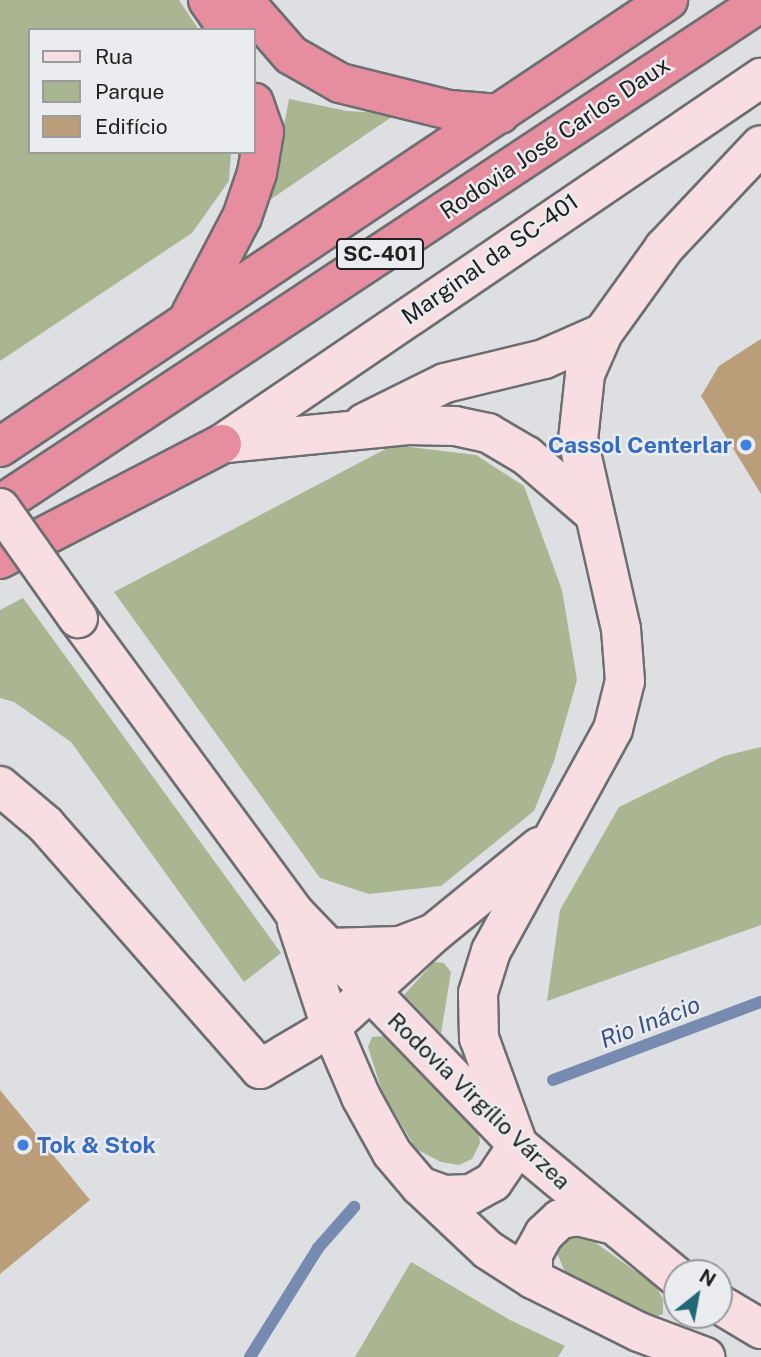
<!DOCTYPE html>
<html>
<head>
<meta charset="utf-8">
<style>
	body { margin:0 }
	#map { position:relative; width:761px; height:1357px; overflow:hidden; background:#dedfe2; font-family:"Public Sans",sans-serif }
	div>[style] { position:absolute }
	.green>* { inset:0; background:#aab692 }
	.stream>* { height:12px; margin:-6px; padding:0 6px; transform-origin:6px; border-radius:6px; background:#778bb0 }
	.building>* { inset:0; background:#ba9e79 }
	.roads { filter:drop-shadow(2px 0 #6c6e70) drop-shadow(-2px 0 #6c6e70) drop-shadow(0 2px #6c6e70) drop-shadow(0 -2px #6c6e70) }
	.secondary>* { height:38px; margin:-19px; padding:0 19px; transform-origin:19px; border-radius:19px; background:#f8dde2 }
	.highway>* { height:38px; margin:-19px; padding:0 19px; transform-origin:19px; border-radius:19px; background:#e68e9f }
	.bridges { filter:drop-shadow(2px 0 #6c6e70) drop-shadow(-2px 0 #6c6e70) drop-shadow(0 2px #6c6e70) drop-shadow(0 -2px #6c6e70) }
	.secondary-bridge>* { height:38px; margin:-19px; padding:0 19px; transform-origin:19px; border-radius:19px; background:#f8dde2 }
	.dots>* { width:19px; height:19px; translate:-50% -50%; box-sizing:border-box; border:4px solid #ebecef; border-radius:50% }
	span { translate:-50% -50%; white-space:nowrap; text-align:center; line-height:1.15; -webkit-text-stroke:5px #ebecef; paint-order:stroke }
	.shield-label span { padding:2px 5px; background:#ebecef; border:2px solid; border-radius:5px; -webkit-text-stroke-width:0 }
	.shield-label { font-size:21px; color:#202121; font-weight:700 }
	.street-label { font-size:23px; color:#202121 }
	.shop-label { font-size:23px; color:#366cbe; font-weight:700 }
	.right { translate:-100% -50%; text-align:right }
	.left { translate:0 -50%; text-align:left }
	.water-label { font-size:24px; color:#385386; font-style:italic }
	.legend { position:absolute; left:28px; top:28px; width:228px; height:126px; box-sizing:border-box; background:#ebecef; border:2px solid #9a9b9d; margin:0; padding:9px 12px; list-style:none; font-size:21px; color:#202121 }
	.legend li { display:flex; align-items:center; gap:14px; height:35px }
	.legend b { width:35px; border:2px solid #9a9b9d }
	.north { position:absolute; left:663px; top:1259px; width:70px; height:70px; box-sizing:border-box; background:#ebecef; border:2px solid #9a9b9d; border-radius:50%; rotate:31deg; font-size:19px; font-weight:700; line-height:28px; text-align:center; color:#202121 }
	.north::after { content:''; display:block; margin:auto; width:24px; height:32px; background:#216976; clip-path:polygon(50% 0,100% 100%,50% 72%,0 100%) }
</style>
</head>
<body>
<div id="map">
	<div class="green">
		<i style="clip-path:polygon(0 0,179px 0,199px 30px,30px 30px,30px 152px,231px 152px,229px 181px,192px 233px,0 361px)"></i>
		<i style="clip-path:polygon(289px 99px,347px 111px,396px 114px,255px 210px,281px 142px)"></i>
		<i style="clip-path:polygon(393px 445px,476px 455px,524px 486px,562px 590px,577px 680px,554px 761px,534px 811px,441px 886px,369px 894px,320px 878px,114px 592px)"></i>
		<i style="clip-path:polygon(23px 598px,281px 953px,244px 982px,71px 742px,14px 702px,0 698px,0 610px)"></i>
		<i style="clip-path:polygon(761px 747px,761px 925px,547px 1001px,560px 910px,619px 807px,724px 756px)"></i>
		<i style="clip-path:polygon(434px 962px,444px 963px,451px 972px,441px 1033px,404px 995px)"></i>
		<i style="clip-path:polygon(386px 1036px,478px 1129px,480px 1143px,472px 1159px,459px 1165px,441px 1162px,416px 1149px,382px 1091px,368px 1047px,372px 1037px)"></i>
		<i style="clip-path:polygon(571px 1238px,589px 1238px,656px 1286px,663px 1299px,663px 1314px,649px 1319px,568px 1279px,557px 1253px,560px 1244px)"></i>
		<i style="clip-path:polygon(411px 1262px,510px 1320px,565px 1346px,558px 1357px,355px 1357px)"></i>
	</div>
	<div class="stream">
		<i style="left:553px;top:1080px;width:222px;rotate:-20.6deg"></i>
		<i style="left:250px;top:1357px;width:128px;rotate:-58deg"></i>
		<i style="left:318px;top:1248px;width:55px;rotate:-48.7deg"></i>
	</div>
	<div class="building">
		<i style="clip-path:polygon(761px 339px,761px 494px,701px 396px,719px 366px)"></i>
		<i style="clip-path:polygon(0 1090px,90px 1200px,0 1274px)"></i>
	</div>
	<div class="roads">
		<div class="secondary">
			<i style="left:364px;top:423px;width:90px;rotate:-26.3deg"></i>
			<i style="left:445px;top:383px;width:102px;rotate:-13.6deg"></i>
			<i style="left:544px;top:359px;width:64px;rotate:-23.8deg"></i>
			<i style="left:226px;top:443px;width:183px;rotate:-5.6deg"></i>
			<i style="left:408px;top:425px;width:47px;rotate:1.2deg"></i>
			<i style="left:455px;top:426px;width:34px;rotate:12deg"></i>
			<i style="left:488px;top:433px;width:45px;rotate:30.5deg"></i>
			<i style="left:527px;top:456px;width:84px;rotate:40.7deg"></i>
			<i style="left:222px;top:444px;width:652px;rotate:-34.18deg"></i>
			<i style="left:78px;top:618px;width:363px;rotate:53.7deg"></i>
			<i style="left:293px;top:911px;width:325px;rotate:46.1deg"></i>
			<i style="left:518px;top:1145px;width:207px;rotate:39.7deg"></i>
			<i style="left:0;top:786px;width:59px;rotate:40.2deg"></i>
			<i style="left:45px;top:824px;width:326px;rotate:48.7deg"></i>
			<i style="left:260px;top:1069px;width:82px;rotate:-30.6deg"></i>
			<i style="left:331px;top:1027px;width:139px;rotate:-42.4deg"></i>
			<i style="left:434px;top:933px;width:136px;rotate:-39.3deg"></i>
			<i style="left:297px;top:923px;width:109px;rotate:71.9deg"></i>
			<i style="left:331px;top:1027px;width:76px;rotate:66.8deg"></i>
			<i style="left:361px;top:1097px;width:64px;rotate:61deg"></i>
			<i style="left:392px;top:1153px;width:43px;rotate:49.7deg"></i>
			<i style="left:420px;top:1186px;width:93px;rotate:43.3deg"></i>
			<i style="left:488px;top:1250px;width:54px;rotate:32.8deg"></i>
			<i style="left:533px;top:1279px;width:119px;rotate:26.6deg"></i>
			<i style="left:639px;top:1332px;width:71px;rotate:20.7deg"></i>
			<i style="left:327px;top:948px;width:73px;rotate:-1.6deg"></i>
			<i style="left:400px;top:946px;width:31px;rotate:-21deg"></i>
			<i style="left:420px;top:1186px;width:27px;rotate:20deg"></i>
			<i style="left:445px;top:1195px;width:26px;rotate:-2deg"></i>
			<i style="left:471px;top:1194px;width:25px;rotate:-29deg"></i>
			<i style="left:493px;top:1182px;width:45px;rotate:-56deg"></i>
			<i style="left:518px;top:1145px;width:114px;rotate:-110deg"></i>
			<i style="left:479px;top:1038px;width:45px;rotate:-91.3deg"></i>
			<i style="left:478px;top:993px;width:44px;rotate:-72.8deg"></i>
			<i style="left:491px;top:951px;width:253px;rotate:-61.2deg"></i>
			<i style="left:613px;top:729px;width:49px;rotate:-76deg"></i>
			<i style="left:625px;top:681px;width:52px;rotate:-94.4deg"></i>
			<i style="left:621px;top:629px;width:194px;rotate:-102.8deg"></i>
			<i style="left:578px;top:440px;width:66px;rotate:-83.9deg"></i>
			<i style="left:585px;top:374px;width:45px;rotate:-66.3deg"></i>
			<i style="left:603px;top:333px;width:105px;rotate:-54.3deg"></i>
			<i style="left:664px;top:248px;width:141px;rotate:-46.7deg"></i>
			<i style="left:533px;top:1279px;width:25px;rotate:-90deg"></i>
			<i style="left:533px;top:1254px;width:23px;rotate:-61deg"></i>
			<i style="left:544px;top:1234px;width:22px;rotate:-43deg"></i>
			<i style="left:560px;top:1219px;width:18px;rotate:-9deg"></i>
			<i style="left:578px;top:1216px;width:30px;rotate:14deg"></i>
			<i style="left:719px;top:1304px;width:49px;rotate:30.8deg"></i>
		</div>
		<div class="highway">
			<i style="left:208px;top:0;width:37px;rotate:55deg"></i>
			<i style="left:243px;top:0;width:73px;rotate:48.9deg"></i>
			<i style="left:291px;top:55px;width:56px;rotate:29.7deg"></i>
			<i style="left:340px;top:83px;width:112px;rotate:13.9deg"></i>
			<i style="left:449px;top:110px;width:51px;rotate:4.5deg"></i>
			<i style="left:191px;top:314px;width:110px;rotate:-62.3deg"></i>
			<i style="left:242px;top:217px;width:46px;rotate:-71.2deg"></i>
			<i style="left:257px;top:173px;width:42px;rotate:-80.3deg"></i>
			<i style="left:264px;top:132px;width:31px;rotate:-109deg"></i>
			<i style="left:0;top:447px;width:804px;rotate:-33.79deg"></i>
			<i style="left:0;top:505px;width:912px;rotate:-33.46deg"></i>
			<i style="left:0;top:559px;width:250px;rotate:-27.4deg"></i>
		</div>
	</div>
	<div class="bridges">
		<div class="secondary-bridge">
			<i style="left:0;top:508px;width:135px;rotate:54.7deg"></i>
		</div>
	</div>
	<div class="dots">
		<i style="left:746px;top:445px;background:#3f7fe0"></i>
		<i style="left:23px;top:1145px;background:#3f7fe0"></i>
	</div>
	<div class="shield-label">
		<span style="left:380px;top:254px">SC-401</span>
	</div>
	<div class="street-label">
		<span style="left:555px;top:138px;rotate:-34deg">Rodovia José Carlos Daux</span>
		<span style="left:490px;top:259px;rotate:-35deg">Marginal da SC-401</span>
		<span style="left:479px;top:1101px;rotate:44deg">Rodovia Virgílio Várzea</span>
	</div>
	<div class="shop-label">
		<span class="right" style="left:732px;top:445px">Cassol Centerlar</span>
		<span class="left" style="left:37px;top:1145px">Tok &amp; Stok</span>
	</div>
	<div class="water-label">
		<span style="left:650px;top:1022px;rotate:-21deg">Rio Inácio</span>
	</div>
	<ul class="legend">
	<li><b style="height:9px;background:#f8dde2"></b>Rua</li>
	<li><b style="height:19px;background:#aab692"></b>Parque</li>
	<li><b style="height:19px;background:#ba9e79"></b>Edifício</li>
	</ul>
	<div class="north">N</div>
</div>
</body>
</html>
